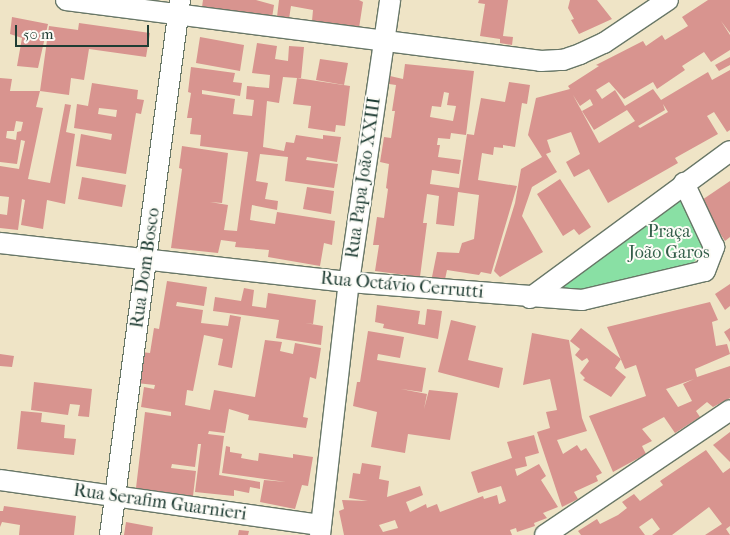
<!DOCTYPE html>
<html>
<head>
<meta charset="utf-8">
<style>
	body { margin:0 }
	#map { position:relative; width:730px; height:535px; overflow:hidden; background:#efe4c6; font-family:"IM FELL French Canon",serif }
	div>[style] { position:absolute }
	.green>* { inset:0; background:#89e0a4 }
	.building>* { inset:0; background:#d8948f }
	.roads { filter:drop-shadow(1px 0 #687767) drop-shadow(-1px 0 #687767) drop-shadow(0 1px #687767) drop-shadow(0 -1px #687767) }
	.minor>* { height:20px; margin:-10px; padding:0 10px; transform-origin:10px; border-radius:10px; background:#fff }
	span { translate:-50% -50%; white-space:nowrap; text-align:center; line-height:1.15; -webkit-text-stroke:4px #fdfcf7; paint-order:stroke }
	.street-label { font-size:18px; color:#1f3d34 }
	.park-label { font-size:18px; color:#345e4a }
	.scale { position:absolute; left:15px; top:25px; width:134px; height:22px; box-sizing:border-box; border:2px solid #1f3d34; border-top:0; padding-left:6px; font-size:15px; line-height:18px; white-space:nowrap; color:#1f3d34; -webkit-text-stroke:4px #fdfcf7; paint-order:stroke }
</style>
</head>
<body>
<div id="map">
	<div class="green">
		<i style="clip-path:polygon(680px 199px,705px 249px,689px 268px,592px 290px,555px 291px)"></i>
	</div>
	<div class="building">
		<i style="clip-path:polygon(203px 0,256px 0,274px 5px,272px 18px,202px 7px)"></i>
		<i style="clip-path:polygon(279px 0,359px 0,363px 2px,359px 28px,312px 21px,313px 10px,291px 6px,289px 19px,277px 17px)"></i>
		<i style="clip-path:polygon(479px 0,508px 0,503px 36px,513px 37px,512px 45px,500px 43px,500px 39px,480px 36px,485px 4px,478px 3px)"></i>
		<i style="clip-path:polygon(570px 0,597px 0,612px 19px,579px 34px,571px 20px,574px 19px,568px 8px)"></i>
		<i style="clip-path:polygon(evenodd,708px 0,730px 0,730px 33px,721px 21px,730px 35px,730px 50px,711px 62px,704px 52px,682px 66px,685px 70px,657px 89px,653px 82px,624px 99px,609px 82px,596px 90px,602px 99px,615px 90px,625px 106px,653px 89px,661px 100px,708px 72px,712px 80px,730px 70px,730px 130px,727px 132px,714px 112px,707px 116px,718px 134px,675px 158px,678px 163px,608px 203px,589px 169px,574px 177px,566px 162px,580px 154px,571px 132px,547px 140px,551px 152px,546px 154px,557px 172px,532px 187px,522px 216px,543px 252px,500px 277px,494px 271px,515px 203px,521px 169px,542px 157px,528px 135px,536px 98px,570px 89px,568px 86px,599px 66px,596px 65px,643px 41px,646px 46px,662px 35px,665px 40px,688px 26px,682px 17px,708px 0,573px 95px,580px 106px,590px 99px,593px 105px,582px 111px,594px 130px,627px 110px,635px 121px,599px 143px,573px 95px,708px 0,663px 104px,668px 112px,640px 128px,638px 126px,665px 110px,663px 104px)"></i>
		<i style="clip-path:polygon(12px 17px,48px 24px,38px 68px,17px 66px,22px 38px,10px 34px)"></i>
		<i style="clip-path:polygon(79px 23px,150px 33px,146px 57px,89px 49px,84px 80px,71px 78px,69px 95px,40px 91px,49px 26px,78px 30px)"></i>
		<i style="clip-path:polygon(200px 37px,244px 45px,240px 71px,196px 63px)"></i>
		<i style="clip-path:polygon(257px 43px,277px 46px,275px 59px,288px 61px,289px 46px,304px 47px,301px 78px,297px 78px,350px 86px,345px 126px,336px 125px,335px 132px,308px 128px,311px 106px,293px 104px,297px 78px,283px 77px,279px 103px,267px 101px,263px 147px,284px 151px,286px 142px,294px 143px,296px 135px,323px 139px,323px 135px,341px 137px,337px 162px,307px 157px,306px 160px,338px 164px,334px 188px,285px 181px,288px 157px,260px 154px,256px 181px,268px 183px,265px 199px,278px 201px,277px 210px,252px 205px,250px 220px,275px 224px,277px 212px,335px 221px,332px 245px,324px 243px,320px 266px,268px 257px,269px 250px,235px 247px,236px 242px,221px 240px,218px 253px,171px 248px,182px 169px,179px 168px,182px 146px,228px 153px,222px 203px,210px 202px,228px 205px,224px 230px,237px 231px,248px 152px,200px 146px,201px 135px,190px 134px,192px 118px,187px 118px,191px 93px,188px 92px,191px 67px,235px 73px,233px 82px,242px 83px,240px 96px,202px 90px,202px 94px,235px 99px,233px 114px,252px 116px,254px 100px,246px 99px,247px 86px,269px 88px,270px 75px,252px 73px)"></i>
		<i style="clip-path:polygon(730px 57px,730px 65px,719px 71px,715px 65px)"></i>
		<i style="clip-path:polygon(320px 59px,348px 63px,344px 85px,316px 80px)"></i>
		<i style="clip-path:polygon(evenodd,405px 64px,474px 71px,466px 135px,451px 133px,450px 139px,438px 138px,437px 145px,440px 145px,438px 157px,461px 160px,459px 174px,432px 170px,430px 184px,459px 188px,467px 134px,474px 135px,481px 98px,505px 102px,509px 82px,530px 85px,527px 104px,522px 103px,515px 147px,503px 145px,503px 148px,494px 147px,493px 155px,482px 153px,478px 180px,517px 186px,491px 274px,481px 272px,479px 275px,447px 270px,444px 284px,431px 282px,437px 252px,459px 253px,462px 243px,474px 239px,479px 195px,458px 192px,454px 226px,436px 224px,439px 196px,427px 194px,423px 223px,427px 223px,420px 277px,375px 271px,379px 245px,373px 245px,377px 217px,384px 218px,388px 189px,386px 188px,389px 164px,380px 162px,384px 137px,391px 138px,395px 111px,392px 111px,396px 85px,389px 84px,390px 76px,403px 79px,405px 64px,444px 92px,449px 93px,447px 105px,456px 106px,453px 121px,430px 117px,432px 106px,441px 107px,444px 92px)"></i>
		<i style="clip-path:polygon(evenodd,0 78px,12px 79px,10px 91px,40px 91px,36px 107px,43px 108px,28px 179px,50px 183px,65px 104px,71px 105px,66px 132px,75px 134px,65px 204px,47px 200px,43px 229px,21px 225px,25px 200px,22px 199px,18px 230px,0 228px,0 214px,7px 215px,9px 197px,0 196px,0 166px,19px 169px,25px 141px,21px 140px,17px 164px,0 162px,0 78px,16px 121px,23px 122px,21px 131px,17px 132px,16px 140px,6px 138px,7px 131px,14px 131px,16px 121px)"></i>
		<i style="clip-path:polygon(evenodd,92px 83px,138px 90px,137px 99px,144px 100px,141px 114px,136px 113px,126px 174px,76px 166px,81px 134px,111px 140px,112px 134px,74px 128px,77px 104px,88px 106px,92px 83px,99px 108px,117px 110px,116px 117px,98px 114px,99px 108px)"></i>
		<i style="clip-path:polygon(82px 177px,126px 185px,122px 207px,78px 199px)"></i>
		<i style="clip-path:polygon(560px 179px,591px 227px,579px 235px,574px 229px,563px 236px,537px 194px)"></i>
		<i style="clip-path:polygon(730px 181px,730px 237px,725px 241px,699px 202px)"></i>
		<i style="clip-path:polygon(307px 187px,334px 191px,331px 214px,303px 209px)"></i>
		<i style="clip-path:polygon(167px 281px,207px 287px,204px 306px,177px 302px,176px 306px,203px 310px,201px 323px,228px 326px,230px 315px,241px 317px,232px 368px,218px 365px,223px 339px,204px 335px,193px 391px,187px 390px,185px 405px,210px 410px,214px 390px,255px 397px,265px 340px,282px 342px,280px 351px,293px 354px,295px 343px,321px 348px,316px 379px,310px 377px,303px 417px,308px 418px,306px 428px,248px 420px,249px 415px,229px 409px,225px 433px,209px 431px,208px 434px,224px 436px,219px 475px,260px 482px,260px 489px,250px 487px,249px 493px,234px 490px,234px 496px,195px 492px,201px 444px,198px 444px,195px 467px,172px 464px,171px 468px,196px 471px,193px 496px,136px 488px,145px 412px,171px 416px,171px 412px,141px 407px,144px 387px,154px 389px,155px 385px,136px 383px,141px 352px,150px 353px,154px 328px,159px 329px)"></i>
		<i style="clip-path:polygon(730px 284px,730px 306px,725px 310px,715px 294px)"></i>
		<i style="clip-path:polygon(244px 288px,254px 290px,252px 306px,266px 308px,268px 293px,316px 300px,313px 324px,305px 323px,323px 326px,321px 345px,276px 338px,279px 320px,213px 311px,215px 297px,241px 301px)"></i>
		<i style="clip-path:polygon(evenodd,710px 302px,718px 320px,712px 322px,716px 346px,727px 344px,730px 354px,695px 369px,697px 377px,730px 366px,730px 398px,713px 407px,707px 402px,696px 411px,700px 417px,675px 433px,664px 417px,642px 429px,652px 441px,642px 446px,646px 454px,613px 472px,589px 416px,646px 396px,636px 365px,625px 369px,607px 327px,710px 302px,694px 379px,683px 384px,692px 401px,678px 407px,666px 389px,694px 379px)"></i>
		<i style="clip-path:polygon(377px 305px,420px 311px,418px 324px,425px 325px,427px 309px,442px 311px,438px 339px,383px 328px,384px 324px,375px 322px)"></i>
		<i style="clip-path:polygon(451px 320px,476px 326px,468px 360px,503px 368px,499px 388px,438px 372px)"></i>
		<i style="clip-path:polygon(581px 328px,621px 359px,615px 368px,626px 377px,611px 397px,583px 380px,585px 378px,580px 373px,589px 361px,587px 358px,582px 361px,575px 355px,580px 349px,570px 341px)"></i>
		<i style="clip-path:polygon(730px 328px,730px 342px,724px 332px)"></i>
		<i style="clip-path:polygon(368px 331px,404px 337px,400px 358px,378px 354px,377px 360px,426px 368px,422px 392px,401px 389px,427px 394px,424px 409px,429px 390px,458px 393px,450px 440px,408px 434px,405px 453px,371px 447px,377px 412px,353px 406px,357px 382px,360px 382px)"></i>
		<i style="clip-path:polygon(532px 333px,569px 340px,582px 418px,587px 431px,557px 440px,563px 454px,577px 445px,581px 451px,586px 448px,602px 473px,596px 476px,598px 481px,574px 492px,578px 499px,562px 507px,537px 432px,550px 428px,546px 412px,557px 410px,550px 379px,523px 385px)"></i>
		<i style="clip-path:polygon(0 354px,14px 356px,12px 367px,0 366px)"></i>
		<i style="clip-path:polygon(34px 382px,92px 389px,89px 417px,78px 416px,80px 405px,70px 404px,68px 415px,31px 410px)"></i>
		<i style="clip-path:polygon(21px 411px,42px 413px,41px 422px,65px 425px,64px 438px,76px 439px,74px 455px,17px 449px)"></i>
		<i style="clip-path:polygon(730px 432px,730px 462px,713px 445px)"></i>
		<i style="clip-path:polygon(evenodd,534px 435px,539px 453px,525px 457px,527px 466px,515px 469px,517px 476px,539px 464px,546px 476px,541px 480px,558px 507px,543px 513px,547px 518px,534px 523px,535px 526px,517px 532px,516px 528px,510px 530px,512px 535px,344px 535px,339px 511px,344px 509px,342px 500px,368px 501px,349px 498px,353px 473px,360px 474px,362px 463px,381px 466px,379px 479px,389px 481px,387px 497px,420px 486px,423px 495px,406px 502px,410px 512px,426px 504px,427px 508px,437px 504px,440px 512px,483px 496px,484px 499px,497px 495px,499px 504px,506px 501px,501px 486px,478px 493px,471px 472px,512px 458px,507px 442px,534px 435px,395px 520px,398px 528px,383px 532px,379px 525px,395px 520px)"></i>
		<i style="clip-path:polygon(226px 446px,230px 447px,230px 452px,242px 454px,241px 458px,258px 461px,259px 453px,293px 458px,293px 454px,313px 457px,308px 486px,302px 485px,295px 509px,260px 502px,264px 480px,286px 482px,222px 473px)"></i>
		<i style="clip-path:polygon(706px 450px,723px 473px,730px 468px,730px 526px,726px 529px,730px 535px,705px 535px,722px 524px,709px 507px,672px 535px,652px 535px,660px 529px,652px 518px,639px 527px,645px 535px,581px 535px,578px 531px,597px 519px,600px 524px,618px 515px,627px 508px,622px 502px,634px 494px,640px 501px,663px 485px,660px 481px)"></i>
		<i style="clip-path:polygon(4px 506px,76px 516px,74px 535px,19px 535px,20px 525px,2px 522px,0 527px,0 511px,3px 511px)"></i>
		<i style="clip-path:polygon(126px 522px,153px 527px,152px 535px,124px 535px)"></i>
		<i style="clip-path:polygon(239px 530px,249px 531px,248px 535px,238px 535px)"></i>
	</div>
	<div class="roads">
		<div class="minor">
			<i style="left:66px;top:0;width:479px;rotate:7.3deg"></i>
			<i style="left:541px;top:61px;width:22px;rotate:-3deg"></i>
			<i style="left:563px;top:60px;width:18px;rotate:-19deg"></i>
			<i style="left:580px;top:54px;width:26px;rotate:-25deg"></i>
			<i style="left:604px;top:43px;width:77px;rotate:-33.9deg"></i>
			<i style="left:0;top:243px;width:351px;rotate:6.4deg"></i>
			<i style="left:349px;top:282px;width:234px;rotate:4.4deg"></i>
			<i style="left:582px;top:300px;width:126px;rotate:-13.3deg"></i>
			<i style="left:705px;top:271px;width:26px;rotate:-69deg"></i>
			<i style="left:714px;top:247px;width:71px;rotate:-115.1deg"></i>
			<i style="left:530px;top:298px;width:248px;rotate:-36.3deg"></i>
			<i style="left:0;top:480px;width:324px;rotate:8deg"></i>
			<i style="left:110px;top:535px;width:540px;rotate:-82.55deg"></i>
			<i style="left:320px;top:535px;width:255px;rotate:-83.5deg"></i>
			<i style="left:349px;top:282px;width:285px;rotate:-81.7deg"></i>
			<i style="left:545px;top:535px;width:223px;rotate:-34deg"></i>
		</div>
	</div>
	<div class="street-label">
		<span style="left:364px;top:178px;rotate:-82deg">Rua Papa João XXIII</span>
		<span style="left:146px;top:268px;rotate:-82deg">Rua Dom Bosco</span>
		<span style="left:402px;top:286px;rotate:5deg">Rua Octávio Cerrutti</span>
		<span style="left:160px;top:503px;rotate:8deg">Rua Serafim Guarnieri</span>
	</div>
	<div class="park-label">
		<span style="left:669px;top:243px">Praça<br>João Garos</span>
	</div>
	<div class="scale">50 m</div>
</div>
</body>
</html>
